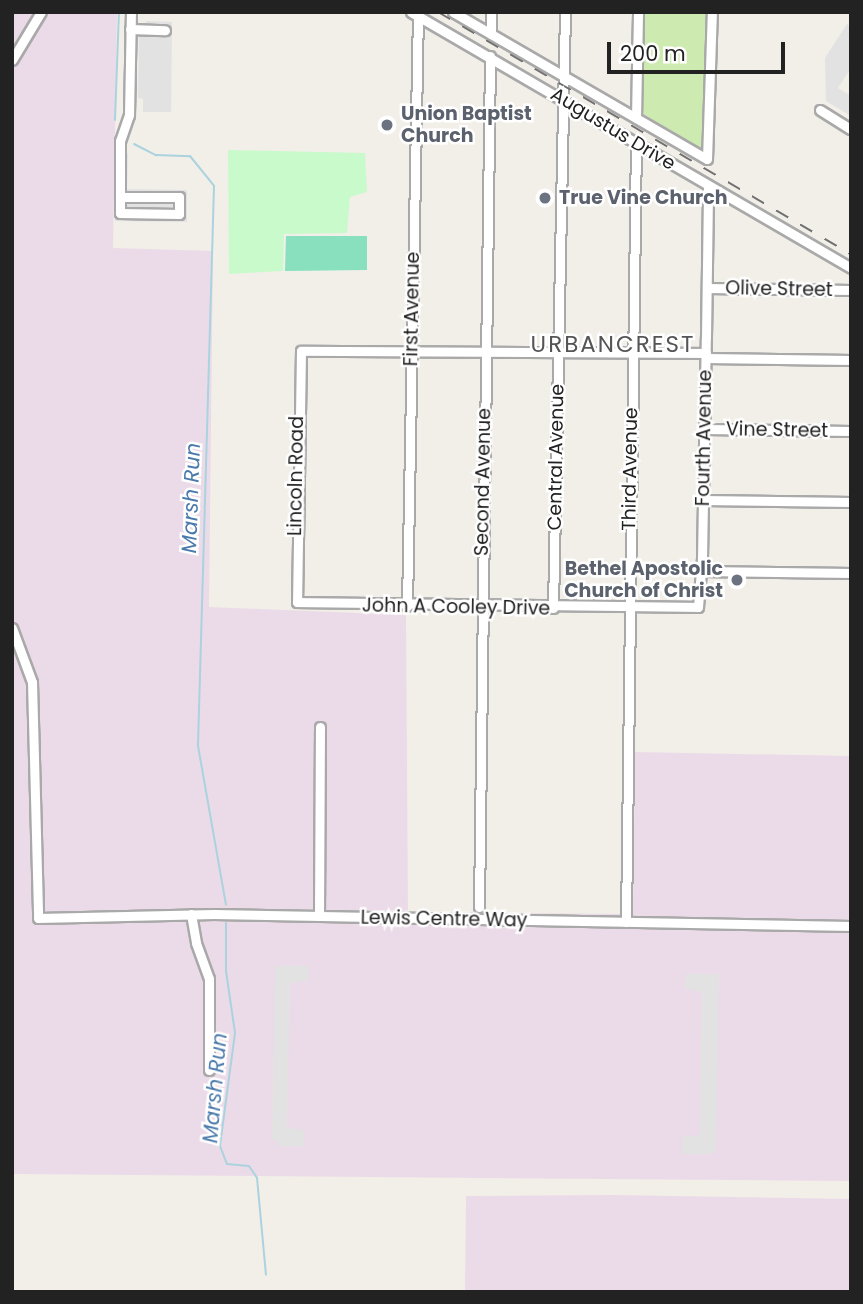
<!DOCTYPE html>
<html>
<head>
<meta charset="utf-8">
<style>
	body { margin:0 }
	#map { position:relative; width:863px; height:1304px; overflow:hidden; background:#f2efe9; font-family:Poppins,sans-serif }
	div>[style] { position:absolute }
	.industrial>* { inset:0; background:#ebdbe8 }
	.grass>* { inset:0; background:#cdebb0 }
	.park>* { inset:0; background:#c8facc }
	.pitch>* { inset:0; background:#88e0be }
	.parking>* { inset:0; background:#e2e2e2 }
	.stream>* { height:2px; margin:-1px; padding:0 1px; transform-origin:1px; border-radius:1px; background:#aad3df }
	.roads { filter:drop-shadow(2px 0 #a9a9a9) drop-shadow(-2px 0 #a9a9a9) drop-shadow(0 2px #a9a9a9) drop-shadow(0 -2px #a9a9a9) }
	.minor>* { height:9px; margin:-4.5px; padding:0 4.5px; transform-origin:4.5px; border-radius:4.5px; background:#fff }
	.rail>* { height:2px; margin-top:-1px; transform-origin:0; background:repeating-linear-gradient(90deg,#707070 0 14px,transparent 0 28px) }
	.dots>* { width:19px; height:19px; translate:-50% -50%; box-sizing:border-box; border:4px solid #fff; border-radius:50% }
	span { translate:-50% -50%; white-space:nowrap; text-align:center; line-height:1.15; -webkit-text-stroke:5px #fff; paint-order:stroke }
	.worship-label { font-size:19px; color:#5b616d; font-weight:700 }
	.left { translate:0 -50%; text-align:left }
	.right { translate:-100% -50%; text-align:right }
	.street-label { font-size:19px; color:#222 }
	.water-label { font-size:21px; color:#4a7aab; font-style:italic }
	.quarter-label { font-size:23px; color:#555; letter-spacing:2px }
	.frame { position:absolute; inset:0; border:14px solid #222; pointer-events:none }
	.scale { position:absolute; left:607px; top:42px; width:178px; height:32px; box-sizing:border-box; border:4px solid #222; border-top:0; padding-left:9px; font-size:21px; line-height:24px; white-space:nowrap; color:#222; -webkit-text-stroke:5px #fff; paint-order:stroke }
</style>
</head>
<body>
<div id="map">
	<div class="industrial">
		<i style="clip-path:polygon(12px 12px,117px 12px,113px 248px,213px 251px,209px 607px,406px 615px,408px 912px,633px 914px,635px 752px,851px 756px,851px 1181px,12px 1174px)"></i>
		<i style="clip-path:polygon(613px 1195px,851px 1199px,851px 1292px,465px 1292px,466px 1196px)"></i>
	</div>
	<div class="grass">
		<i style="clip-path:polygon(642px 12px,707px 12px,705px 145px,701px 152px,642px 113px)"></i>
	</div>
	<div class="park">
		<i style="clip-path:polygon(228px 150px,365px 153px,367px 192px,350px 197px,347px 233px,284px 234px,283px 271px,229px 274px)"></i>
	</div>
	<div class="pitch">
		<i style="clip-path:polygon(286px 236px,367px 236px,367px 270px,285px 271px)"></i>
	</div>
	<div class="parking">
		<i style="clip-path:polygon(146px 21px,172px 22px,171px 112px,143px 112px,143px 99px,138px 98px,139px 36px,146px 35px)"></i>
		<i style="clip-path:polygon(847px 24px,851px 27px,851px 68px,838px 88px,851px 96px,851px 116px,826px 101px,825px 58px)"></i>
		<i style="clip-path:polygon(116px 153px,128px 153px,127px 189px,187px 190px,187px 222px,115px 221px)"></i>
		<i style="clip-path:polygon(275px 966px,308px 966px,308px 981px,290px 983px,287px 1128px,304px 1130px,304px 1146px,277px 1146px,277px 1140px,272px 1140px)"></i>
		<i style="clip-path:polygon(686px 974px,719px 974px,716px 1149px,711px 1154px,682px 1154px,682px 1137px,700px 1135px,702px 992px,685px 988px)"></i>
	</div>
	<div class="stream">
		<i style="left:115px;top:120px;width:108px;rotate:-87.9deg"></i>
		<i style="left:134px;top:144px;width:25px;rotate:27deg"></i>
		<i style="left:156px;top:155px;width:34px;rotate:2deg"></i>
		<i style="left:190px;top:156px;width:38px;rotate:51deg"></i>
		<i style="left:214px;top:186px;width:560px;rotate:91.64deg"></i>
		<i style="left:198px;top:746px;width:161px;rotate:80deg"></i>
		<i style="left:226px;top:923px;width:48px;rotate:90deg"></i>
		<i style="left:226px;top:971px;width:63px;rotate:81.7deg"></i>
		<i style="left:235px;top:1033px;width:114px;rotate:97.6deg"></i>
		<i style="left:220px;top:1146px;width:19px;rotate:69deg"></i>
		<i style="left:227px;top:1164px;width:22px;rotate:5deg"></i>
		<i style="left:249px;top:1166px;width:14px;rotate:56deg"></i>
		<i style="left:257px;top:1178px;width:97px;rotate:84.7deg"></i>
	</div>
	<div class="roads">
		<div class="minor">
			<i style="left:411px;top:12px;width:509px;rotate:30.19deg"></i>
			<i style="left:453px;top:12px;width:293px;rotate:30.1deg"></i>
			<i style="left:707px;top:159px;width:147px;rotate:-88.1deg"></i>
			<i style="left:130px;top:29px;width:35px;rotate:2deg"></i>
			<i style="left:491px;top:34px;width:22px;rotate:-90deg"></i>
			<i style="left:12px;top:60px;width:56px;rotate:-58.9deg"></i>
			<i style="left:820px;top:110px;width:36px;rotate:32deg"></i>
			<i style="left:636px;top:118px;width:106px;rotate:-88.9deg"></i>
			<i style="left:120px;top:197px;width:59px"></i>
			<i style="left:179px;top:197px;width:17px;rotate:90deg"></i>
			<i style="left:179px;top:214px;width:59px;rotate:-179deg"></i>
			<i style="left:120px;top:213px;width:72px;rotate:-90deg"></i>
			<i style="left:120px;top:141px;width:28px;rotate:-71deg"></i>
			<i style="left:129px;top:115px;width:103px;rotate:-88.9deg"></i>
			<i style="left:707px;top:288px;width:144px;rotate:0.8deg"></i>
			<i style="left:706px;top:353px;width:405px;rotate:-179.7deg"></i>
			<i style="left:301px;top:351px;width:251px;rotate:90.9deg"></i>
			<i style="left:297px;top:602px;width:401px;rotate:0.7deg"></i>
			<i style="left:698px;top:607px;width:49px;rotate:-85.3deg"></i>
			<i style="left:702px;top:558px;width:221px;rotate:-89deg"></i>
			<i style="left:706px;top:337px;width:152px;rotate:-89.2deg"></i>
			<i style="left:706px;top:358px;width:145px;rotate:0.8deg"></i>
			<i style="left:704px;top:429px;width:147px;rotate:0.8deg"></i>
			<i style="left:703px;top:500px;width:148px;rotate:0.8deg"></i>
			<i style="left:702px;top:571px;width:149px;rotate:0.8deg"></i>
			<i style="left:407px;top:606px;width:594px;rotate:-88.94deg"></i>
			<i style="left:553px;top:608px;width:596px;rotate:-88.85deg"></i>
			<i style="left:12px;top:628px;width:58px;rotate:69.7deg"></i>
			<i style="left:32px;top:682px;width:236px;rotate:88.5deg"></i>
			<i style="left:38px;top:918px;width:176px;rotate:-1.3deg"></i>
			<i style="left:214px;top:914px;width:637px;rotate:1.08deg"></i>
			<i style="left:479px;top:907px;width:851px;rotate:-89.26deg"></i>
			<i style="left:191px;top:914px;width:29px;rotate:80deg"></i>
			<i style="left:196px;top:943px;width:38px;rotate:70deg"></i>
			<i style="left:209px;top:979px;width:91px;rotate:90deg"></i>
			<i style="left:319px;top:916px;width:189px;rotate:-89.7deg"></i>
			<i style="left:626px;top:922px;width:780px;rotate:-89.27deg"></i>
		</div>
	</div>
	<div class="rail">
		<i style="left:438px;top:12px;width:479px;rotate:30.4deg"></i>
	</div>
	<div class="dots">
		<i style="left:387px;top:125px;background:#6b7280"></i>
		<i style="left:545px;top:198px;background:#6b7280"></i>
		<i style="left:737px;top:580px;background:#6b7280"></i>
	</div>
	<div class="worship-label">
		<span class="left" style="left:401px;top:125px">Union Baptist<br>Church</span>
		<span class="left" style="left:559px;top:198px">True Vine Church</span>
		<span class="right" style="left:723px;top:580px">Bethel Apostolic<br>Church of Christ</span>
	</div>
	<div class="street-label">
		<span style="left:613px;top:129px;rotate:31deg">Augustus Drive</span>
		<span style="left:779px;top:289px;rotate:1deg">Olive Street</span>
		<span style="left:412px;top:309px;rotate:-89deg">First Avenue</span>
		<span style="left:777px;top:430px;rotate:1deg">Vine Street</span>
		<span style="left:704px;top:438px;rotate:-89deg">Fourth Avenue</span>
		<span style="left:556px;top:457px;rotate:-89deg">Central Avenue</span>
		<span style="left:630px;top:469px;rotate:-89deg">Third Avenue</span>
		<span style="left:296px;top:476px;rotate:-89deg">Lincoln Road</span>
		<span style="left:483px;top:482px;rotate:-89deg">Second Avenue</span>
		<span style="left:456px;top:607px;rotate:1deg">John A Cooley Drive</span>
		<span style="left:444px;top:919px;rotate:1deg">Lewis Centre Way</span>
	</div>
	<div class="water-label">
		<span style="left:191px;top:498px;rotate:-88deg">Marsh Run</span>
		<span style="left:215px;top:1088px;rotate:-85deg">Marsh Run</span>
	</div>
	<div class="quarter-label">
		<span style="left:613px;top:344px">URBANCREST</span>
	</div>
	<div class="frame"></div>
	<div class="scale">200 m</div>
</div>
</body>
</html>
